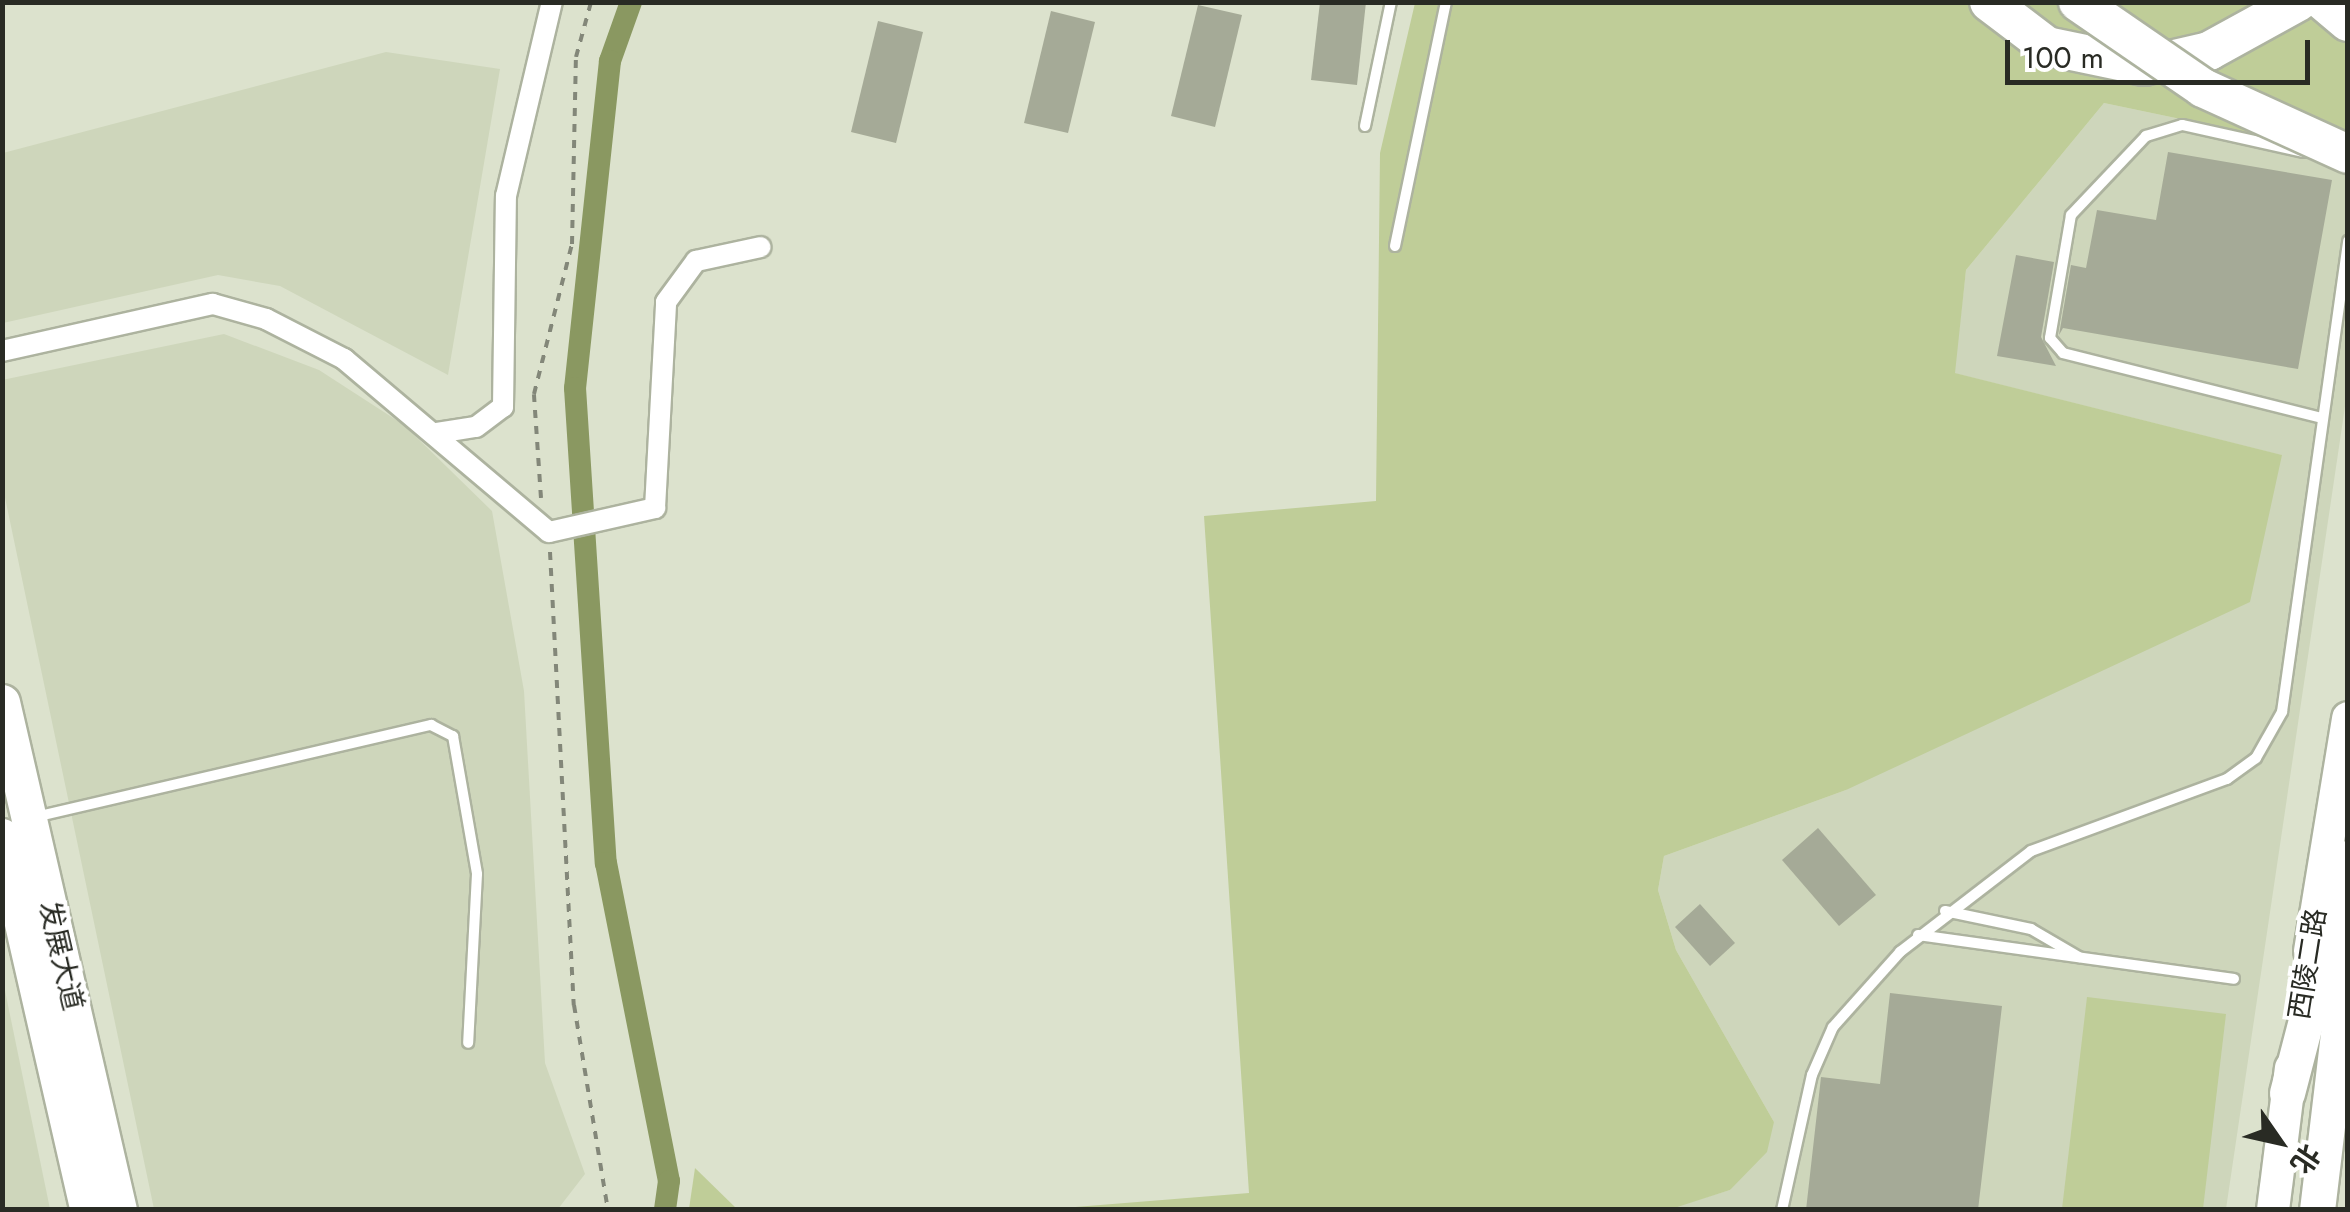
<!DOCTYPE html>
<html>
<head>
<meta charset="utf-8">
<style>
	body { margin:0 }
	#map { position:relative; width:2350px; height:1212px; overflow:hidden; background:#dce2cd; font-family:Jost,"Noto Sans SC",sans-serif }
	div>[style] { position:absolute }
	.built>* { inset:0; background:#ced6bb }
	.green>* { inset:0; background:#bfcd98 }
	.canal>* { height:22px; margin:-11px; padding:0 11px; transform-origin:11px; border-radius:11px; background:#8a9861 }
	.building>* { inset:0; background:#a5aa97 }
	.path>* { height:4px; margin-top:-2px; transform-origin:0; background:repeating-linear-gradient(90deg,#838779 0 8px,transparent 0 16px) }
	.roads { filter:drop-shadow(2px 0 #adb39f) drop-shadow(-2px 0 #adb39f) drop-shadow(0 2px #adb39f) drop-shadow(0 -2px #adb39f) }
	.service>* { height:10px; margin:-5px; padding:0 5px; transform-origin:5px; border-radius:5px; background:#fff }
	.minor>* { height:20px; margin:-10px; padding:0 10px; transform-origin:10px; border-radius:10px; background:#fff }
	.primary>* { height:32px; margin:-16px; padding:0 16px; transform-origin:16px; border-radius:16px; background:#fff }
	.trunk>* { height:35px; margin:-17.5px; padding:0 17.5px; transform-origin:17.5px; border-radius:17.5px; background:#fff }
	.motorway>* { height:38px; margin:-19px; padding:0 19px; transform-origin:19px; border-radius:19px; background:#fff }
	.bridges { filter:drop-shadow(2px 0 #adb39f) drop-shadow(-2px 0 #adb39f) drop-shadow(0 2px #adb39f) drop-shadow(0 -2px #adb39f) }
	.motorway-bridge>* { height:38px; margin:-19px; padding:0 19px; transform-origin:19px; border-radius:19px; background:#fff }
	span { translate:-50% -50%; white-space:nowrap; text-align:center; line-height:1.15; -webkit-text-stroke:8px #fff; paint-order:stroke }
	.street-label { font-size:28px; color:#292b24 }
	.frame { position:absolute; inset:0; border:5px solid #292b24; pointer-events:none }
	.north { position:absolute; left:2230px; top:1092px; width:100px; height:100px; -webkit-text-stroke:8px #fff; paint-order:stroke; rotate:124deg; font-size:28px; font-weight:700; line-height:40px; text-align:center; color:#292b24 }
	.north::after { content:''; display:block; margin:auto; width:35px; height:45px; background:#292b24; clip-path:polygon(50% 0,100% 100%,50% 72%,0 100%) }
	.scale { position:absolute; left:2005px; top:40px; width:305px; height:45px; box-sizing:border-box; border:5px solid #292b24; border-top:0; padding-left:12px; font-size:30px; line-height:35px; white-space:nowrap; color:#292b24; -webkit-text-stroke:8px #fff; paint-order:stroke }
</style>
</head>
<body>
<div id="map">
	<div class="built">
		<i style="clip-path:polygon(386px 52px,500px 69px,448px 375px,280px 286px,218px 275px,3px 323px,3px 153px)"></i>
		<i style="clip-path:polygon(2104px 103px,2347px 154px,2347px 393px,2226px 1209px,1668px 1209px,1730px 1190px,1774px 1122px,1676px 950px,1658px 890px,1664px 856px,1846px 790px,2281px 455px,1954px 373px,1966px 270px)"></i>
		<i style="clip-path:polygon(224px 334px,319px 370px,404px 425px,492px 511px,524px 691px,545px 1063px,585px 1174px,558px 1209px,154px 1209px,3px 488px,2px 380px)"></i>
		<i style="clip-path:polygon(3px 981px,50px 1209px,3px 1209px)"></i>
	</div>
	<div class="green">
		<i style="clip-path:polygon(2291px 2px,2348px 44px,2347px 154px,2104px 103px,1966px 270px,1955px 373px,2282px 455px,2250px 602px,1846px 790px,1664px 856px,1658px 890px,1676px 950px,1774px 1122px,1767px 1152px,1730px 1190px,1668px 1210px,1038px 1210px,1249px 1193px,1204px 516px,1376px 501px,1380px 153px,1415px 3px)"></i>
		<i style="clip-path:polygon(2087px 997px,2226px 1014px,2203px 1209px,2062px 1209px)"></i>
		<i style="clip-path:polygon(695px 1168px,737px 1209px,689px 1209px)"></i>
	</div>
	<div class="canal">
		<i style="left:631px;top:2px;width:63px;rotate:109.6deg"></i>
		<i style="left:610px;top:61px;width:329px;rotate:96.1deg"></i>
		<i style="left:575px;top:388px;width:476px;rotate:86.3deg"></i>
		<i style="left:606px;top:863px;width:324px;rotate:78.8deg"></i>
		<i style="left:669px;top:1181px;width:29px;rotate:98deg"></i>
	</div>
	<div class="building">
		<i style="clip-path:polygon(1320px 2px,1366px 2px,1357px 85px,1311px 80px)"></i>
		<i style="clip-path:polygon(1198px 5px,1242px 15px,1215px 127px,1171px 116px)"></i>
		<i style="clip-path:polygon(1051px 11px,1095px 22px,1068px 133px,1024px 123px)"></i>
		<i style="clip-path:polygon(878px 21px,923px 32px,896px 143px,851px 132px)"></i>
		<i style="clip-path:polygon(2168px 152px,2332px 180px,2298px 369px,2063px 328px,2059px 335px,2071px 265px,2086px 268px,2097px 210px,2156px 220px)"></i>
		<i style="clip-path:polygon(2016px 255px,2054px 262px,2041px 337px,2056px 366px,1997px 356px)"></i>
		<i style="clip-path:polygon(1818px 828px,1876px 895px,1839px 926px,1782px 860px)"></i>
		<i style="clip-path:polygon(1700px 904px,1735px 943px,1710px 966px,1675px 927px)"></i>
		<i style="clip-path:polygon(1890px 993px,2002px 1006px,1978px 1210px,1806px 1210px,1821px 1077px,1880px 1084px)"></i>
	</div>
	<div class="path">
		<i style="left:541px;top:498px;width:104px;rotate:-93.9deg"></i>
		<i style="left:534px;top:394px;width:155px;rotate:-75.8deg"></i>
		<i style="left:572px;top:244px;width:187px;rotate:-88.8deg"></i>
		<i style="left:576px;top:57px;width:57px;rotate:-74.7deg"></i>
		<i style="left:550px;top:552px;width:454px;rotate:87deg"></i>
		<i style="left:574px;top:1005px;width:208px;rotate:80.6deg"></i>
	</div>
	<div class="roads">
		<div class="service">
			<i style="left:1365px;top:126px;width:127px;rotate:-78.2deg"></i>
			<i style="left:2304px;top:152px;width:125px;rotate:-167.5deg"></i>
			<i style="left:2182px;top:125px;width:38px;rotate:163deg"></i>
			<i style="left:2146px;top:136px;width:109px;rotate:133.5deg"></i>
			<i style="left:2071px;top:215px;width:125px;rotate:99.7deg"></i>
			<i style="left:2050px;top:338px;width:20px;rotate:49deg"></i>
			<i style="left:2063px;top:353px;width:266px;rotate:14.1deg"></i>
			<i style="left:1395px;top:246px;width:249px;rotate:-78.2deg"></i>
			<i style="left:35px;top:817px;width:407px;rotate:-13.1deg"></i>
			<i style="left:431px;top:725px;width:25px;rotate:27deg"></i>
			<i style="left:453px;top:736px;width:140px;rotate:80.1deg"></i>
			<i style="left:477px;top:874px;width:169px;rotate:93deg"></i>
			<i style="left:1945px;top:911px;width:88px;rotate:11.8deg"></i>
			<i style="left:2031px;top:929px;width:56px;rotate:30.3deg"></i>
			<i style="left:1918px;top:935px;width:319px;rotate:7.9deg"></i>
			<i style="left:1782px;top:1210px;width:138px;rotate:-77.5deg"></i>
			<i style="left:1812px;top:1075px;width:52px;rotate:-66.4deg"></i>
			<i style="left:1833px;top:1027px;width:101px;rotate:-48.2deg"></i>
			<i style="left:1900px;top:952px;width:165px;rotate:-37.6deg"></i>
			<i style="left:2031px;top:851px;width:209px;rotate:-20.2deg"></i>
			<i style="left:2227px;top:779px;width:36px;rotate:-36deg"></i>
			<i style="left:2256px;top:758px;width:53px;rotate:-60.5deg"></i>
			<i style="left:2282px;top:712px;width:476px;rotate:-82deg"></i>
		</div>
		<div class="minor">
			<i style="left:2px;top:351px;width:216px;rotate:-12.6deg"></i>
			<i style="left:213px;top:304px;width:55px;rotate:15.8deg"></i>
			<i style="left:266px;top:319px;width:88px;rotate:27.1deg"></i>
			<i style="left:344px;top:359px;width:268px;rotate:40.2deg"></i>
			<i style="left:549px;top:532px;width:109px;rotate:-12.8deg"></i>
			<i style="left:655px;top:508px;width:206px;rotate:-86.9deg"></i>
			<i style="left:666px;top:302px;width:51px;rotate:-53.8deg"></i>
			<i style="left:696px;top:261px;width:66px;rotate:-12.2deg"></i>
			<i style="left:437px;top:433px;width:39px;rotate:-9deg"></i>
			<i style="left:476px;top:427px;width:34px;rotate:-37deg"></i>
			<i style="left:503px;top:407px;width:211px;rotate:-89.2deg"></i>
			<i style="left:506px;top:196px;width:199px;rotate:-76.7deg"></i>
		</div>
		<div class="primary">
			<i style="left:2310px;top:951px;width:236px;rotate:-80.7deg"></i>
			<i style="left:2273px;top:1210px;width:143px;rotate:-82.8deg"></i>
		</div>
		<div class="trunk">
			<i style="left:2px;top:702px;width:521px;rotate:77.03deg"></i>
			<i style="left:2px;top:836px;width:384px;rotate:77.1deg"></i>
			<i style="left:2287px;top:1093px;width:243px;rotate:-75.4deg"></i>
			<i style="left:2317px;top:1210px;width:263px;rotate:-83.2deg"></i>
		</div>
		<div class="motorway">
			<i style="left:1989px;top:2px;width:73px;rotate:37.2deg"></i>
			<i style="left:2047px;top:46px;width:99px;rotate:11.7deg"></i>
			<i style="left:2144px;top:66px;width:67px;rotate:-13deg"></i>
			<i style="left:2209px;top:51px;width:102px;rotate:-28.8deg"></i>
			<i style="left:2324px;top:2px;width:31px;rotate:40deg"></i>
		</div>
	</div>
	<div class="bridges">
		<div class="motorway-bridge">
			<i style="left:2078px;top:2px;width:152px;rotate:34.5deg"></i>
			<i style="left:2203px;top:88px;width:159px;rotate:24.5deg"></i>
		</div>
	</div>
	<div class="street-label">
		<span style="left:61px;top:956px;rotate:77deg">发展大道</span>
		<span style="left:2308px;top:964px;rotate:-81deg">西陵二路</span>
	</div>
	<div class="frame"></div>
	<div class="north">北</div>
	<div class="scale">100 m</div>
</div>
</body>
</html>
